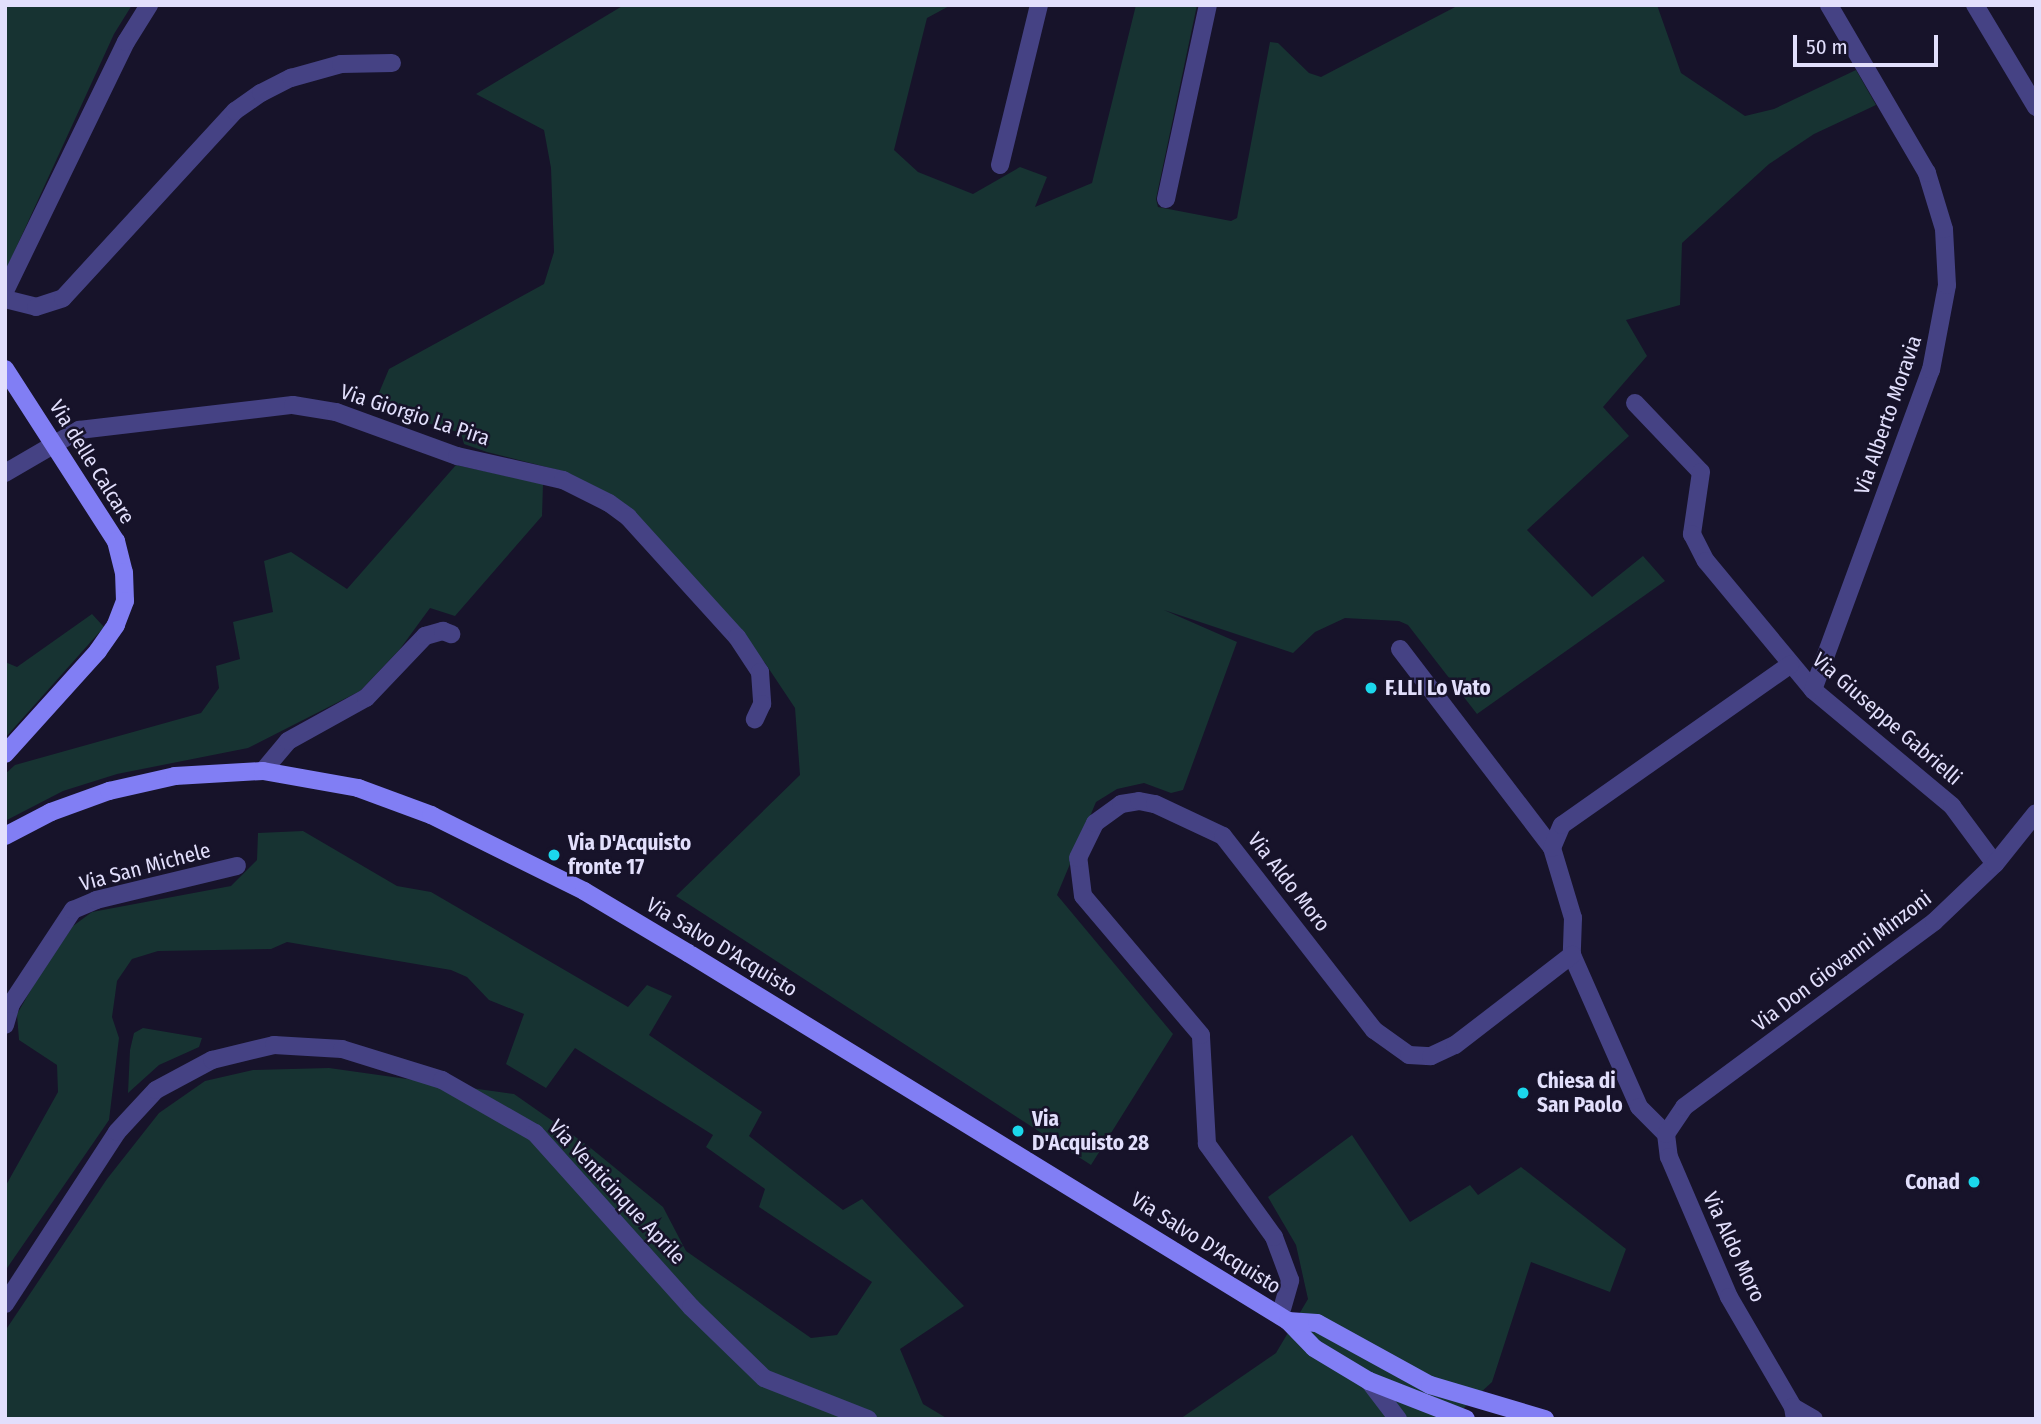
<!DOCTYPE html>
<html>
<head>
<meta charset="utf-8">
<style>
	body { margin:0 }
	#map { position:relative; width:2041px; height:1424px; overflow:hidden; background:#17132a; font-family:"Fira Sans Condensed",sans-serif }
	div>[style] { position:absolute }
	.green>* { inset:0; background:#173332 }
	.street>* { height:18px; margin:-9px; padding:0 9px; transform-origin:9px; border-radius:9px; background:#454284 }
	.secondary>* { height:18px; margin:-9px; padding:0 9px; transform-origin:9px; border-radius:9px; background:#817ef4 }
	.dots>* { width:19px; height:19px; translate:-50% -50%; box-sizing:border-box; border:4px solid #17132a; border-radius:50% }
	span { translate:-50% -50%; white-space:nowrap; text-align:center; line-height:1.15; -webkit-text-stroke:5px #17132a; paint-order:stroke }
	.street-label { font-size:21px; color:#e2dffc }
	.poi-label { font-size:21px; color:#e2dffc; font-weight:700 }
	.left { translate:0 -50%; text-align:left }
	.right { translate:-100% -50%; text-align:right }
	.frame { position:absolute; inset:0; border:7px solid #e2dffc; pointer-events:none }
	.scale { position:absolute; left:1793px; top:35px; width:145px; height:32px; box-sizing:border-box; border:4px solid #e2dffc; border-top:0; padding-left:9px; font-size:21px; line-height:24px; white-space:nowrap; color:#e2dffc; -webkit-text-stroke:5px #17132a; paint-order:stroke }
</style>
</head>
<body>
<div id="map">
	<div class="green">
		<i style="clip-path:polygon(5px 5px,132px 5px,114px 34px,5px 272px)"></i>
		<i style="clip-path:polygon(624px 5px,951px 5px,927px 18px,894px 150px,918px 172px,973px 194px,1020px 167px,1047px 177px,1035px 207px,1092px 183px,1136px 5px,1197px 5px,1156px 199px,1158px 207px,1231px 221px,1237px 218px,1270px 42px,1278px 43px,1309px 73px,1321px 77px,1459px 5px,1657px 5px,1681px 73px,1745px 116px,1774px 109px,1856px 70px,1876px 105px,1814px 134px,1769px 164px,1682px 243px,1680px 305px,1626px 320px,1647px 356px,1603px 407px,1629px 436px,1527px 530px,1592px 597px,1643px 556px,1665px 581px,1477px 714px,1408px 625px,1399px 621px,1345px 618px,1315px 632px,1293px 653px,1164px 610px,1237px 642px,1183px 790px,1171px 793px,1144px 783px,1117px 789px,1096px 802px,1057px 895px,1173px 1034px,1091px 1165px,676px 896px,800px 775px,795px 708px,765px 663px,625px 504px,562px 471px,487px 452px,464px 444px,461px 433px,373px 407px,389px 369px,544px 284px,554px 252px,551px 168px,544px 130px,476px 94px)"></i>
		<i style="clip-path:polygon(456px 465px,543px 484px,542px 516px,455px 616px,430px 608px,400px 649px,360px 691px,248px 748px,117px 774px,63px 791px,5px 821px,5px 774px,15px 765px,201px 713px,219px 688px,216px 666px,240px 659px,233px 622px,273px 612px,264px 561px,291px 552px,347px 589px)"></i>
		<i style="clip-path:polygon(92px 614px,104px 627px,5px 738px,5px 662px,17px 667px)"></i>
		<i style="clip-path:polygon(303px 831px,397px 886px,431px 892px,628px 1007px,647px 985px,672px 996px,649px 1035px,762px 1112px,749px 1136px,843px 1210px,862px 1199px,964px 1306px,900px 1349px,923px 1404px,948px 1419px,5px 1419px,5px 1331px,107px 1179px,159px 1113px,205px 1081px,253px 1070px,329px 1068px,514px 1094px,587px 1145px,663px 1207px,686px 1251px,811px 1338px,837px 1335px,872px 1282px,759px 1207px,765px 1189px,706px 1147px,713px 1135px,575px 1048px,546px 1088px,506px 1064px,524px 1014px,489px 1000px,467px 977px,451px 970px,287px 942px,271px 949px,158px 951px,132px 959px,117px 981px,112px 1017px,119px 1038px,109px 1120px,5px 1271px,5px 1187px,58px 1092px,57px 1065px,19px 1040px,17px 1014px,40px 974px,73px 926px,92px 912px,231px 886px,257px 860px,258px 833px)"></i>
		<i style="clip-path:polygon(143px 1028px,202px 1038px,199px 1047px,159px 1065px,128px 1093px,130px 1050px,134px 1033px)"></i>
		<i style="clip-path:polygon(1352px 1135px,1410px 1222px,1470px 1185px,1478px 1195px,1521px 1167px,1626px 1249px,1610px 1292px,1531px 1262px,1492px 1382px,1452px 1419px,1180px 1419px,1276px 1353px,1308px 1299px,1296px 1245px,1268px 1197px)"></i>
	</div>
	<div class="street">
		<i style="left:1975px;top:5px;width:119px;rotate:59.1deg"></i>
		<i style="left:1000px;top:165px;width:165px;rotate:-76.3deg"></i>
		<i style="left:1166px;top:199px;width:198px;rotate:-77.8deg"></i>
		<i style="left:5px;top:291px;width:277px;rotate:-64.1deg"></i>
		<i style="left:126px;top:42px;width:44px;rotate:-58.1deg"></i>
		<i style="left:5px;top:299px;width:32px;rotate:14deg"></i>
		<i style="left:36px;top:307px;width:28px;rotate:-18deg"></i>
		<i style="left:63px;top:298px;width:254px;rotate:-47.4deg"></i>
		<i style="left:235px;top:111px;width:32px;rotate:-35deg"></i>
		<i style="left:261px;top:93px;width:34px;rotate:-27deg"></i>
		<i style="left:291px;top:78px;width:52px;rotate:-15.6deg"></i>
		<i style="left:341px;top:64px;width:51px;rotate:-1.1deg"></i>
		<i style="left:1635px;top:403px;width:95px;rotate:46.3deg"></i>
		<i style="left:1701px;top:472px;width:63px;rotate:98.3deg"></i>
		<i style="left:1692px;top:534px;width:30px;rotate:63deg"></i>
		<i style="left:1706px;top:561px;width:168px;rotate:50.3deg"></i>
		<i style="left:1813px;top:690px;width:181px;rotate:39.8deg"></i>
		<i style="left:1952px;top:806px;width:72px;rotate:53.4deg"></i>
		<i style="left:5px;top:473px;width:86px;rotate:-30.2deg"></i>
		<i style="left:79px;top:430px;width:215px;rotate:-6.7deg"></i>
		<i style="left:293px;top:405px;width:44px;rotate:9.2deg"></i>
		<i style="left:336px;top:412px;width:129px;rotate:20deg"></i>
		<i style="left:457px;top:456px;width:109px;rotate:12.8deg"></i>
		<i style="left:563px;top:480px;width:51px;rotate:26.6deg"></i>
		<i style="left:609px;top:503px;width:24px;rotate:36deg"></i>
		<i style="left:628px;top:517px;width:162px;rotate:47.8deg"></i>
		<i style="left:737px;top:637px;width:42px;rotate:56.7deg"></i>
		<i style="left:760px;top:672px;width:32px;rotate:86deg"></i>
		<i style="left:762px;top:704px;width:17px;rotate:115deg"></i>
		<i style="left:1400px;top:649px;width:250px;rotate:52.6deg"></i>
		<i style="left:1552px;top:848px;width:73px;rotate:73.3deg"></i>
		<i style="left:1573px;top:918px;width:37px;rotate:92deg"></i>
		<i style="left:1572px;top:955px;width:166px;rotate:66.2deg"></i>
		<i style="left:1639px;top:1107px;width:38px;rotate:45deg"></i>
		<i style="left:1666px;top:1134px;width:23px;rotate:83deg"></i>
		<i style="left:1669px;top:1157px;width:152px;rotate:66.8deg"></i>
		<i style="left:1729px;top:1297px;width:127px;rotate:59.8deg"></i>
		<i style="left:1793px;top:1407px;width:12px;rotate:81deg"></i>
		<i style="left:1813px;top:690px;width:341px;rotate:-69.8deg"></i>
		<i style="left:1931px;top:370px;width:86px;rotate:-79.3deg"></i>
		<i style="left:1947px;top:285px;width:56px;rotate:-93.1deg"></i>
		<i style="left:1944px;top:229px;width:59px;rotate:-106.9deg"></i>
		<i style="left:1927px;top:173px;width:194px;rotate:-120.3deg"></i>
		<i style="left:263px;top:771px;width:39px;rotate:-50deg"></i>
		<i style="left:288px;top:741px;width:89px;rotate:-28.9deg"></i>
		<i style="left:366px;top:698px;width:86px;rotate:-46.4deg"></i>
		<i style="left:425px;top:636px;width:19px;rotate:-16deg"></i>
		<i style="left:443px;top:631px;width:9px;rotate:21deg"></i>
		<i style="left:1552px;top:848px;width:25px;rotate:-67deg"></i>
		<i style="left:1562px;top:825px;width:279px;rotate:-35.1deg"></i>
		<i style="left:5px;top:1025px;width:22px;rotate:-74deg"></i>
		<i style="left:11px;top:1004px;width:113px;rotate:-56.6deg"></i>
		<i style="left:73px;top:910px;width:25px;rotate:-23deg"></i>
		<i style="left:96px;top:900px;width:145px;rotate:-13.6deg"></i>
		<i style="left:1666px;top:1134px;width:32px;rotate:-56deg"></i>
		<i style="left:1684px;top:1107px;width:311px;rotate:-36.5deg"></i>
		<i style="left:1934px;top:922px;width:84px;rotate:-43.6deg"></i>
		<i style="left:1995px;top:864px;width:65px;rotate:-51.2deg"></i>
		<i style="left:5px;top:1304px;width:205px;rotate:-56.9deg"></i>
		<i style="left:117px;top:1132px;width:57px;rotate:-47.1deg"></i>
		<i style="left:156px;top:1090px;width:64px;rotate:-28.2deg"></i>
		<i style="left:212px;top:1060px;width:64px;rotate:-13.6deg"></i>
		<i style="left:274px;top:1045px;width:68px;rotate:3.4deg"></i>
		<i style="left:342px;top:1049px;width:105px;rotate:17.2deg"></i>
		<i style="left:442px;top:1080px;width:107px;rotate:29.7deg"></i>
		<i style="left:535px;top:1133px;width:234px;rotate:48.1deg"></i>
		<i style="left:691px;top:1307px;width:102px;rotate:44.2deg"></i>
		<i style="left:764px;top:1378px;width:112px;rotate:21.5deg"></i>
		<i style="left:1280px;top:1316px;width:37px;rotate:-74deg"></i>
		<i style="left:1290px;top:1280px;width:46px;rotate:-110.4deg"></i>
		<i style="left:1274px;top:1237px;width:115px;rotate:-125.8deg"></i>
		<i style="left:1207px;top:1144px;width:109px;rotate:-93.2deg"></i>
		<i style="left:1201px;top:1035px;width:182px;rotate:-130.3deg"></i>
		<i style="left:1083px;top:896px;width:38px;rotate:-97deg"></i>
		<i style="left:1078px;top:858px;width:39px;rotate:-64deg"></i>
		<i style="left:1095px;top:823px;width:32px;rotate:-36deg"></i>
		<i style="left:1121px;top:804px;width:18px;rotate:-9deg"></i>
		<i style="left:1139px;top:801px;width:16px;rotate:11deg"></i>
		<i style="left:1155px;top:804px;width:75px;rotate:25.2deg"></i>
		<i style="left:1223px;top:836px;width:246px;rotate:52.1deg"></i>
		<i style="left:1374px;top:1030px;width:43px;rotate:35.5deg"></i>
		<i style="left:1409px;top:1055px;width:22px;rotate:3deg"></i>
		<i style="left:1431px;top:1056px;width:26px;rotate:-25deg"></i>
		<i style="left:1455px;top:1045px;width:148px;rotate:-37.6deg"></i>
		<i style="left:1369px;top:1381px;width:48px;rotate:52.7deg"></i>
		<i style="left:1793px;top:1407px;width:24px;rotate:30deg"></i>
	</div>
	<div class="secondary">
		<i style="left:5px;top:369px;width:205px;rotate:57.2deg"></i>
		<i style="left:116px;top:541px;width:32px;rotate:76deg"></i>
		<i style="left:124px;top:572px;width:29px;rotate:88deg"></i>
		<i style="left:125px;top:601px;width:26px;rotate:111deg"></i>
		<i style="left:116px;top:625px;width:32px;rotate:125deg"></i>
		<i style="left:98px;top:651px;width:139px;rotate:132.1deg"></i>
		<i style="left:5px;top:836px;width:52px;rotate:-27.6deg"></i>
		<i style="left:51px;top:812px;width:62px;rotate:-19.9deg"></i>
		<i style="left:109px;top:791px;width:68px;rotate:-12.8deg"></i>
		<i style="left:175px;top:776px;width:88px;rotate:-3.3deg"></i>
		<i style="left:263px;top:771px;width:97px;rotate:10.1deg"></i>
		<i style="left:358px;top:788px;width:78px;rotate:20.3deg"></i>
		<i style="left:431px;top:815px;width:171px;rotate:26.4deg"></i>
		<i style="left:584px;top:891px;width:121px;rotate:30.8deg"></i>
		<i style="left:688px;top:953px;width:704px;rotate:31.52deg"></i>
		<i style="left:1288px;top:1321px;width:37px;rotate:46deg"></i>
		<i style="left:1314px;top:1348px;width:64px;rotate:31deg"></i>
		<i style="left:1369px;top:1381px;width:104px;rotate:21.4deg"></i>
		<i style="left:1288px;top:1321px;width:29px;rotate:4deg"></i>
		<i style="left:1317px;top:1323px;width:129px;rotate:28.8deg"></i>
		<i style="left:1430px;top:1385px;width:120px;rotate:16.5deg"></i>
	</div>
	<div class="dots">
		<i style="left:1371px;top:688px;background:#1bd7ec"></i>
		<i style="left:554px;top:855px;background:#1bd7ec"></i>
		<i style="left:1523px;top:1093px;background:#1bd7ec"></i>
		<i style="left:1018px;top:1131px;background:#1bd7ec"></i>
		<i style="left:1974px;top:1182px;background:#1bd7ec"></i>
	</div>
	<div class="street-label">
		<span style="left:415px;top:415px;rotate:18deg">Via Giorgio La Pira</span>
		<span style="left:1888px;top:415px;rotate:-71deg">Via Alberto Moravia</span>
		<span style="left:92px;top:462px;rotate:58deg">Via delle Calcare</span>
		<span style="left:1887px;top:719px;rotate:41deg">Via Giuseppe Gabrielli</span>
		<span style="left:145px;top:867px;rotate:-15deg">Via San Michele</span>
		<span style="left:1289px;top:882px;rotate:52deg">Via Aldo Moro</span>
		<span style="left:722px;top:947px;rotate:31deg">Via Salvo D'Acquisto</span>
		<span style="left:1842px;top:961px;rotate:-37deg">Via Don Giovanni Minzoni</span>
		<span style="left:617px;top:1192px;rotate:47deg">Via Venticinque Aprile</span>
		<span style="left:1206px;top:1243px;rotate:32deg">Via Salvo D'Acquisto</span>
		<span style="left:1734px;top:1247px;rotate:65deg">Via Aldo Moro</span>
	</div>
	<div class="poi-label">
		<span class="left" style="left:1385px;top:688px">F.LLI Lo Vato</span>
		<span class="left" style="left:568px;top:855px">Via D'Acquisto<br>fronte 17</span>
		<span class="left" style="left:1537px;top:1093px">Chiesa di<br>San Paolo</span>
		<span class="left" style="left:1032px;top:1131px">Via<br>D'Acquisto 28</span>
		<span class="right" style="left:1960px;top:1182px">Conad</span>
	</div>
	<div class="frame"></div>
	<div class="scale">50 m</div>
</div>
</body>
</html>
